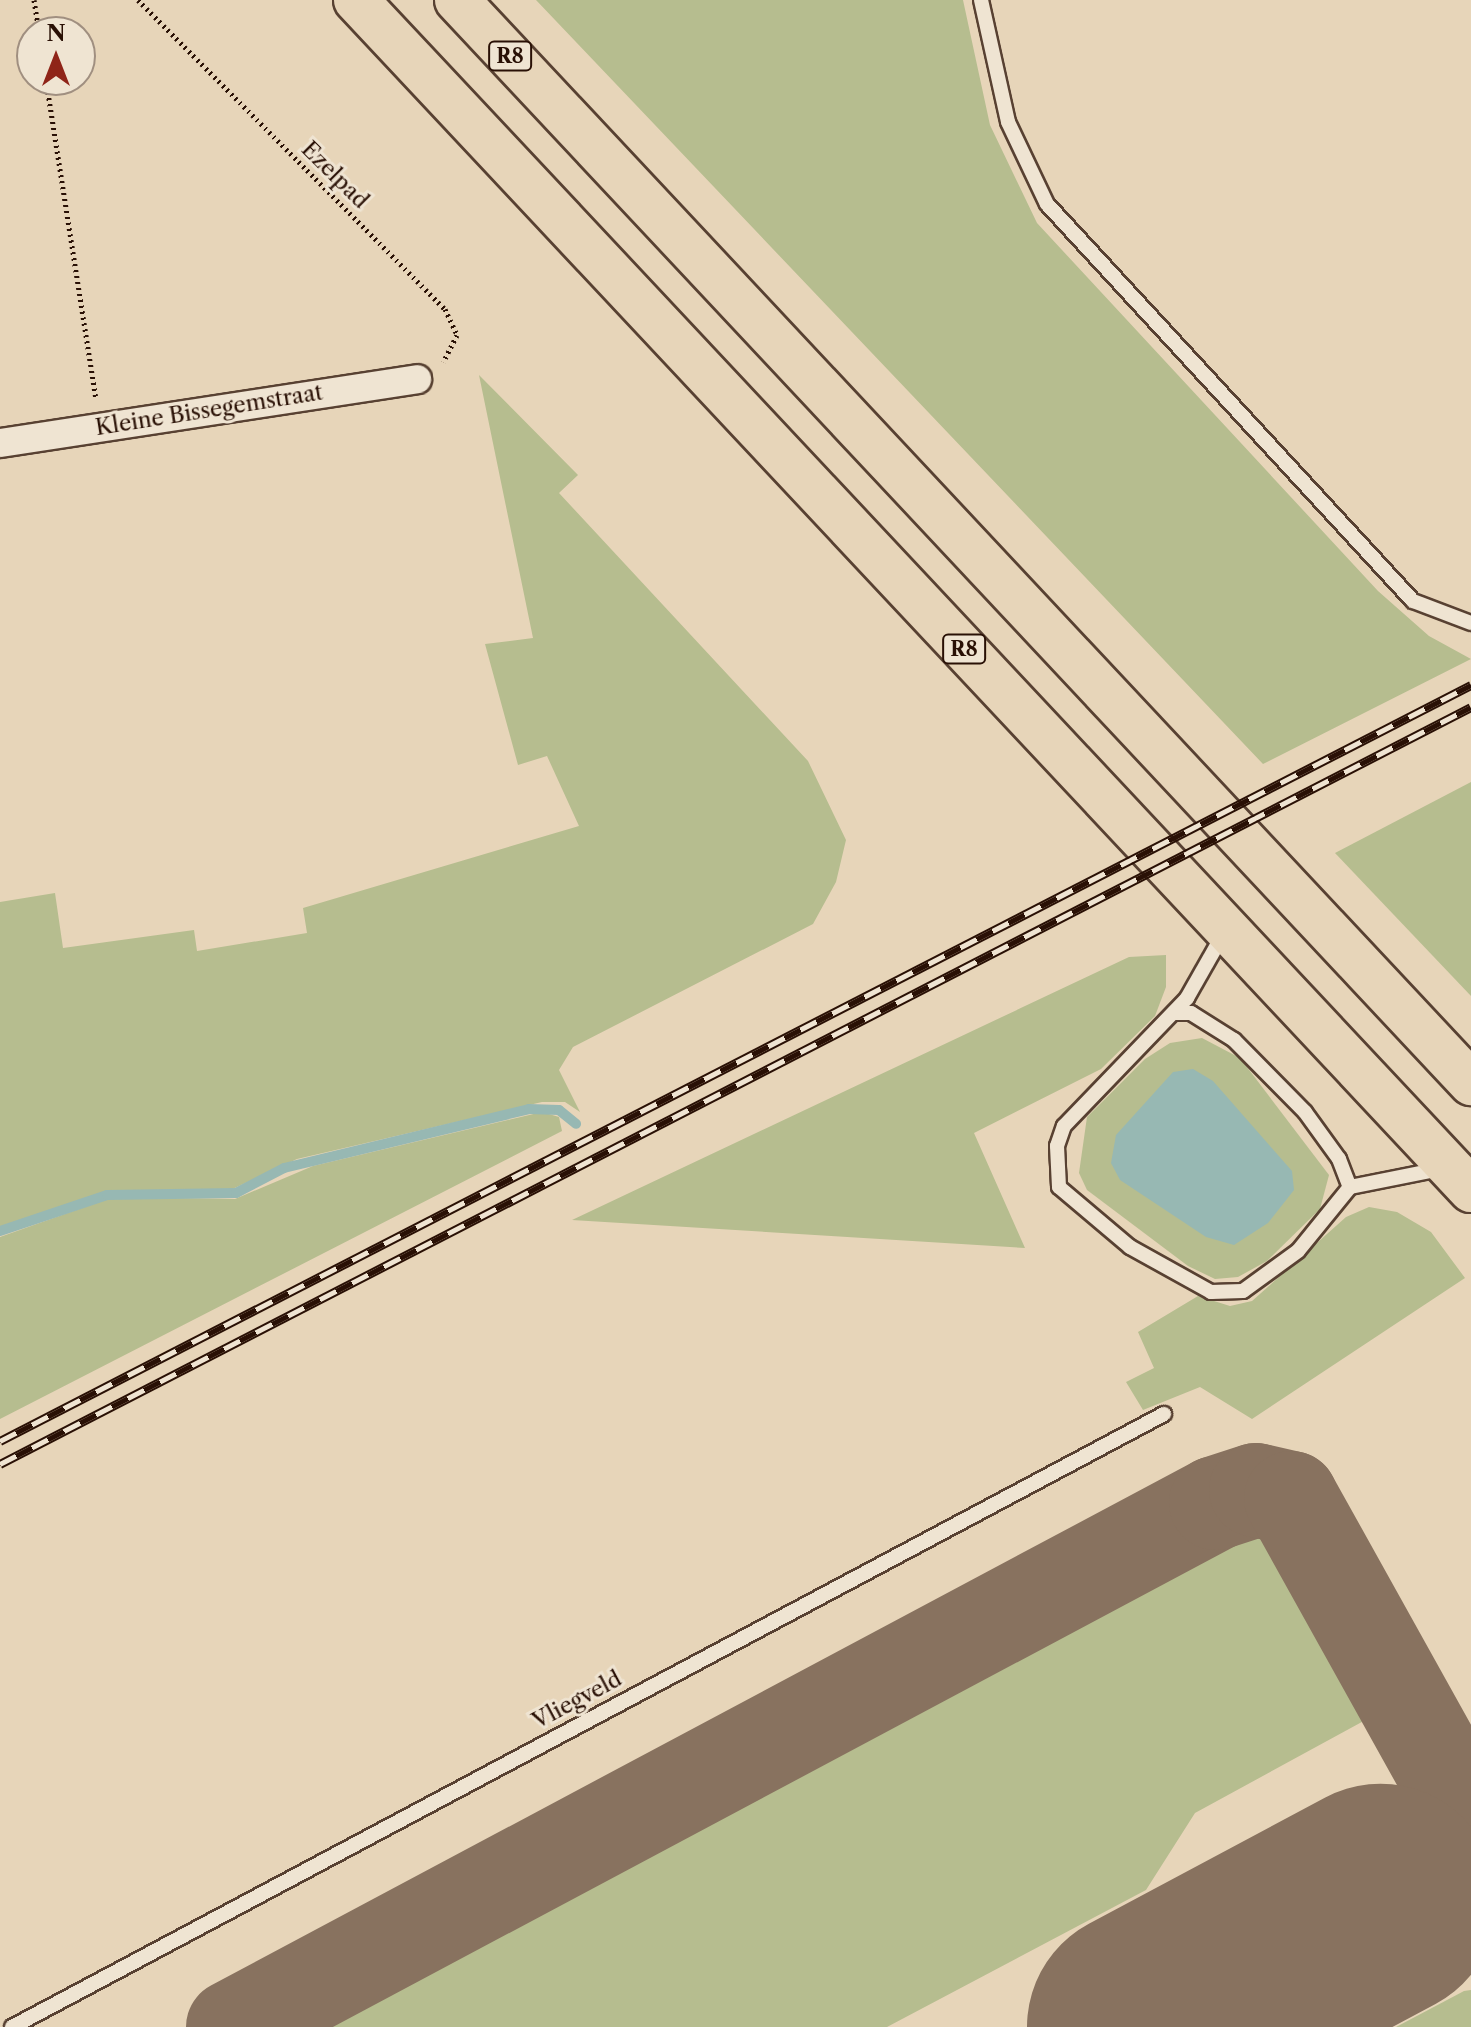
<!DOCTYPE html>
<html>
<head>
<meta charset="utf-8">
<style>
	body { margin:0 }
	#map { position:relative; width:1471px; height:2027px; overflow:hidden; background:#e7d5b9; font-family:"Libre Caslon Text",serif }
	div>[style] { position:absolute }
	.green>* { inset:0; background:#b6bd8f }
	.water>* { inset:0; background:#97b8b3 }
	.stream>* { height:10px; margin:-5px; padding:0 5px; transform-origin:5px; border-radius:5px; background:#97b8b3 }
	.taxiway>* { height:94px; margin:-47px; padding:0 47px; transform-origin:47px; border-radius:47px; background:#88725f }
	.runway>* { height:234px; margin:-117px; padding:0 117px; transform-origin:117px; border-radius:117px; background:#88725f }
	.path>* { height:5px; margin-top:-2.5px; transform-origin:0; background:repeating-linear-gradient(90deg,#291005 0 2px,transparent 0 6px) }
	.roads { filter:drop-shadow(2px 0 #584132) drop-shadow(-2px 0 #584132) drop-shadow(0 2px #584132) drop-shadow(0 -2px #584132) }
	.lane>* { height:14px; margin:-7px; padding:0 7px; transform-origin:7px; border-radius:7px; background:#efe4d2 }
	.street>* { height:28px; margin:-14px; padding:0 14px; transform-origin:14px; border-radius:14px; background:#efe4d2 }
	.highway>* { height:44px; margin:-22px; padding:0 22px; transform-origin:22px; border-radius:22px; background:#e7d5b9 }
	.rail>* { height:9px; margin-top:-4.5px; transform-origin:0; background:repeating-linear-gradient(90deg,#efe4d2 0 18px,#291005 0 36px); box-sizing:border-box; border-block:2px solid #291005 }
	span { translate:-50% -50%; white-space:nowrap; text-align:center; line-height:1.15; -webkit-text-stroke:6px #efe4d2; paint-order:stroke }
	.shield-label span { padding:2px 6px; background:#efe4d2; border:2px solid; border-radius:6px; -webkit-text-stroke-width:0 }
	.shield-label { font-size:20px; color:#291005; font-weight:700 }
	.street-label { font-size:22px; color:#291005 }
	.north { position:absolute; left:16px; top:16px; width:80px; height:80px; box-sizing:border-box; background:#efe4d2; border:2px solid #a08f80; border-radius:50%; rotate:0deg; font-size:22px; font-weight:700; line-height:32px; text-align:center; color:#291005 }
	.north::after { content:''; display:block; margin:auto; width:28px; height:36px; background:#8f2418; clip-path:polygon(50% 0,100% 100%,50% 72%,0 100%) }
</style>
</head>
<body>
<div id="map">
	<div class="green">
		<i style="clip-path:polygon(536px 0,963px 0,990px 125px,1037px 223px,1378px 591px,1429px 636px,1471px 659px,1263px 764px)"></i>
		<i style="clip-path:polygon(479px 375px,578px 475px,559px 493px,808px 761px,846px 840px,836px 882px,813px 924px,573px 1047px,559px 1070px,580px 1112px,565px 1102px,542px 1102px,297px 1159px,226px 1192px,113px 1190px,0 1228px,0 902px,55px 893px,63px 948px,194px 930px,197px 951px,307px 933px,303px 908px,579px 826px,547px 756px,518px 765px,485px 644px,533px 638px)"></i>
		<i style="clip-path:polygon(1471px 782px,1471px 996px,1335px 853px)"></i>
		<i style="clip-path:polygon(1166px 955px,1166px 987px,1155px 1016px,1101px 1069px,974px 1133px,1025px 1248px,572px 1220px,1129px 957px)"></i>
		<i style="clip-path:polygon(1202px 1038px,1240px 1058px,1329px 1175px,1320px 1209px,1267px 1261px,1238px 1277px,1215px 1279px,1188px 1266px,1087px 1190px,1079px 1173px,1087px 1117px,1145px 1059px,1170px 1043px)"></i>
		<i style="clip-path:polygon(542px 1112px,559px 1117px,562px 1131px,0 1419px,0 1237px,113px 1197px,235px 1199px,313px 1166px)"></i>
		<i style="clip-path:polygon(1369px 1207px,1397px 1212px,1431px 1232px,1465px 1278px,1252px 1419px,1200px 1387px,1143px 1410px,1126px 1382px,1154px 1368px,1138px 1332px,1198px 1296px,1230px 1306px,1252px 1301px,1346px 1217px)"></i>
		<i style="clip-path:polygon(1243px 1531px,1265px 1533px,1284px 1547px,1371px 1717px,1195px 1813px,1146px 1890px,887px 2027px,296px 2027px,1217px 1536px)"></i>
		<i style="clip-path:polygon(1471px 1990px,1471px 2027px,1396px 2027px,1464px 1991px)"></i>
	</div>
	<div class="water">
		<i style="clip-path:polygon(1193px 1069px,1213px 1081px,1292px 1171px,1294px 1190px,1268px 1223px,1234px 1245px,1206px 1237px,1120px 1180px,1111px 1163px,1116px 1135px,1173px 1072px)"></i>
	</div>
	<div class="stream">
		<i style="left:0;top:1231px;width:113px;rotate:-18.6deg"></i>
		<i style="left:107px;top:1195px;width:129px;rotate:-0.9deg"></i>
		<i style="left:236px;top:1193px;width:54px;rotate:-27.5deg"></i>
		<i style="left:284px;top:1168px;width:252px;rotate:-13.5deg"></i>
		<i style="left:529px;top:1109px;width:30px;rotate:2deg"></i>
		<i style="left:559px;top:1110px;width:22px;rotate:39deg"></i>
	</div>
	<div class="taxiway">
		<i style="left:1380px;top:1901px;width:102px;rotate:-26.3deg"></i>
		<i style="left:233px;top:2027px;width:1114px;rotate:-28.06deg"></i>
		<i style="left:1216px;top:1503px;width:42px;rotate:-18deg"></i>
		<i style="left:1256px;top:1490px;width:36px;rotate:13deg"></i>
		<i style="left:1291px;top:1498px;width:371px;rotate:60.9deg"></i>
	</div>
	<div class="runway">
		<i style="left:1144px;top:2027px;width:268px;rotate:-28.1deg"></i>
	</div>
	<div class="path">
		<i style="left:34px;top:0;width:32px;rotate:81deg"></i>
		<i style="left:138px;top:0;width:436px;rotate:45.2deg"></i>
		<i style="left:445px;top:309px;width:29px;rotate:65deg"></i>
		<i style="left:457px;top:335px;width:30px;rotate:117deg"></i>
		<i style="left:46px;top:80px;width:323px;rotate:81.1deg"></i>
	</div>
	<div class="roads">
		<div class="lane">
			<i style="left:981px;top:0;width:125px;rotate:77.5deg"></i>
			<i style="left:1008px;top:122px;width:91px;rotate:64.6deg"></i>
			<i style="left:1047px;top:204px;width:540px;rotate:47.33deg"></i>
			<i style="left:1413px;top:601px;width:62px;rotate:20.8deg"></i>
			<i style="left:1174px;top:1013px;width:17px"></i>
			<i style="left:1191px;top:1013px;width:51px;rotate:32.1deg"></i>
			<i style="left:1234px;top:1040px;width:101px;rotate:45.4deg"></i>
			<i style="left:1305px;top:1112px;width:58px;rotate:54.1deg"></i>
			<i style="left:1339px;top:1159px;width:30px;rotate:69deg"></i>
			<i style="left:1350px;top:1187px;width:82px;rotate:129.1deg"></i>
			<i style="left:1298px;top:1251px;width:68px;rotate:144deg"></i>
			<i style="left:1243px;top:1291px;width:32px;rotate:178deg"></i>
			<i style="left:1211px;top:1292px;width:93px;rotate:-150.9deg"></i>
			<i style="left:1130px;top:1247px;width:93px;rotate:-139.8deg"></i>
			<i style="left:1059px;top:1187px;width:41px;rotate:-92.8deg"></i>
			<i style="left:1057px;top:1146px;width:21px;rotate:-71deg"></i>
			<i style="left:1064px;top:1126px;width:178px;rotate:-46.1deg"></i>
			<i style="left:1187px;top:998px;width:75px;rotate:-60.4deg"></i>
			<i style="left:1350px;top:1187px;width:92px;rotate:-11.3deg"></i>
			<i style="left:12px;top:2027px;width:1305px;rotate:-28.02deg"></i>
		</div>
		<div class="street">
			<i style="left:0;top:443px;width:422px;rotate:-8.7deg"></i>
		</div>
		<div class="highway">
			<i style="left:356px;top:0;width:1631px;rotate:46.86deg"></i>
			<i style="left:457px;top:0;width:1484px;rotate:46.88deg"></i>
		</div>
	</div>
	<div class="rail">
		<i style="left:0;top:1441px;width:1654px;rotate:-27.2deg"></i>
		<i style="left:0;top:1464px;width:1654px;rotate:-27.23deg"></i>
	</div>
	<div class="shield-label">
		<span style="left:510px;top:56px">R8</span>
		<span style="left:964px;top:649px">R8</span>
	</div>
	<div class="street-label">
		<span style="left:335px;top:175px;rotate:45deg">Ezelpad</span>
		<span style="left:209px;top:410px;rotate:-9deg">Kleine Bissegemstraat</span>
		<span style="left:577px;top:1700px;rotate:-28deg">Vliegveld</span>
	</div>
	<div class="north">N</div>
</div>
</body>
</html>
